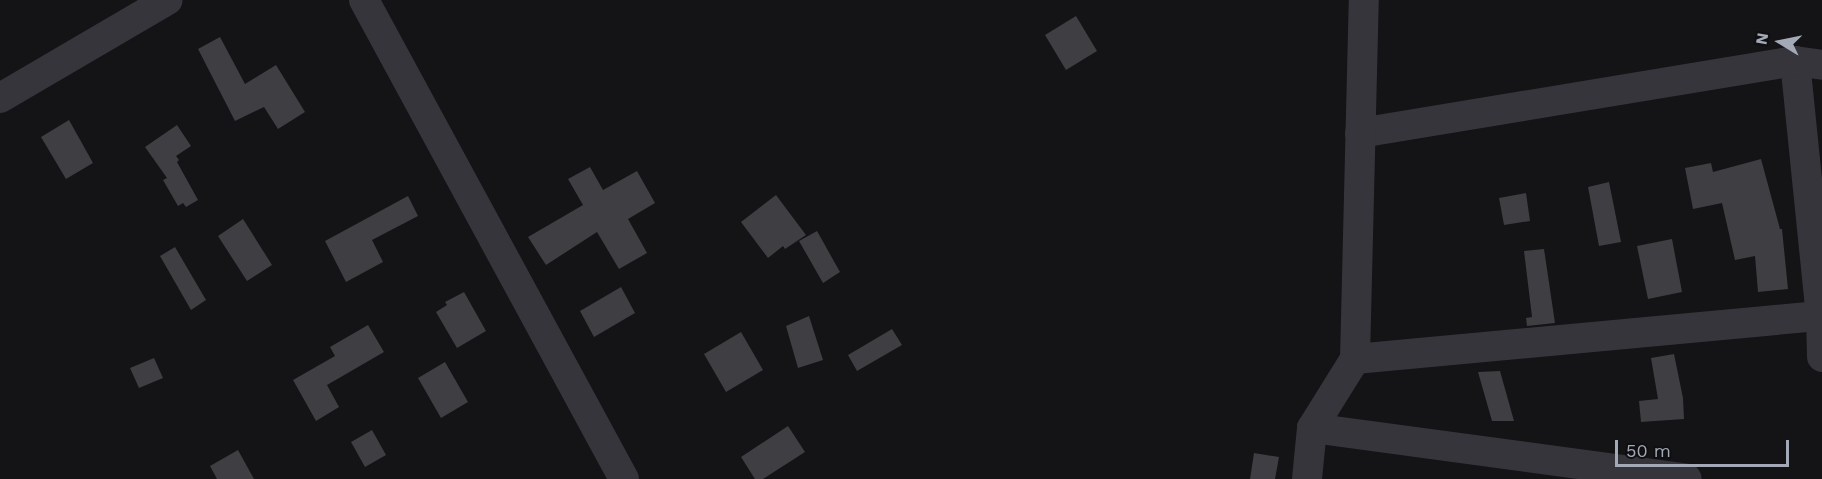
<!DOCTYPE html>
<html>
<head>
<meta charset="utf-8">
<style>
	body { margin:0 }
	#map { position:relative; width:1822px; height:479px; overflow:hidden; background:#141416; font-family:"Work Sans",sans-serif }
	div>[style] { position:absolute }
	.building>* { inset:0; background:#3e3e43 }
	.minor>* { height:30px; margin:-15px; padding:0 15px; transform-origin:15px; border-radius:15px; background:#35353b }
	span { translate:-50% -50%; white-space:nowrap; text-align:center; line-height:1.15; -webkit-text-stroke:5px #0f0f11; paint-order:stroke }
	.north { position:absolute; left:1750px; top:12px; width:60px; height:60px; -webkit-text-stroke:4px #0f0f11; paint-order:stroke; rotate:280deg; font-size:16px; font-weight:700; line-height:24px; text-align:center; color:#a4a9b7 }
	.north::after { content:''; display:block; margin:auto; width:21px; height:27px; background:#a4a9b7; clip-path:polygon(50% 0,100% 100%,50% 72%,0 100%) }
	.scale { position:absolute; left:1615px; top:440px; width:174px; height:27px; box-sizing:border-box; border:3px solid #a4a9b7; border-top:0; padding-left:8px; font-size:18px; line-height:21px; white-space:nowrap; color:#a4a9b7; -webkit-text-stroke:4px #0f0f11; paint-order:stroke }
</style>
</head>
<body>
<div id="map">
	<div class="building">
		<i style="clip-path:polygon(1076px 16px,1097px 51px,1066px 70px,1045px 35px)"></i>
		<i style="clip-path:polygon(220px 37px,245px 84px,276px 65px,305px 112px,278px 129px,264px 107px,235px 121px,198px 49px)"></i>
		<i style="clip-path:polygon(69px 120px,93px 163px,66px 179px,41px 137px)"></i>
		<i style="clip-path:polygon(177px 125px,191px 146px,176px 156px,179px 160px,177px 162px,198px 200px,186px 207px,183px 203px,178px 206px,163px 180px,167px 178px,145px 147px)"></i>
		<i style="clip-path:polygon(1761px 159px,1780px 229px,1782px 229px,1788px 289px,1758px 292px,1755px 256px,1735px 260px,1722px 203px,1693px 209px,1685px 168px,1711px 163px,1713px 172px)"></i>
		<i style="clip-path:polygon(590px 167px,603px 190px,637px 171px,655px 203px,628px 219px,647px 253px,619px 269px,597px 232px,546px 265px,528px 237px,583px 205px,568px 179px)"></i>
		<i style="clip-path:polygon(1609px 182px,1621px 242px,1599px 246px,1588px 187px)"></i>
		<i style="clip-path:polygon(1526px 193px,1530px 221px,1504px 225px,1499px 198px)"></i>
		<i style="clip-path:polygon(776px 195px,806px 235px,785px 249px,783px 246px,768px 258px,741px 222px)"></i>
		<i style="clip-path:polygon(408px 196px,418px 216px,372px 240px,383px 262px,346px 282px,325px 241px)"></i>
		<i style="clip-path:polygon(243px 219px,272px 265px,247px 281px,218px 236px)"></i>
		<i style="clip-path:polygon(817px 231px,840px 272px,823px 283px,799px 241px)"></i>
		<i style="clip-path:polygon(1672px 239px,1682px 292px,1648px 299px,1637px 246px)"></i>
		<i style="clip-path:polygon(175px 247px,206px 300px,191px 310px,160px 256px)"></i>
		<i style="clip-path:polygon(1544px 249px,1555px 323px,1527px 326px,1526px 318px,1532px 317px,1524px 251px)"></i>
		<i style="clip-path:polygon(621px 287px,635px 313px,594px 337px,580px 311px)"></i>
		<i style="clip-path:polygon(464px 292px,486px 331px,457px 348px,436px 312px,447px 305px,445px 302px)"></i>
		<i style="clip-path:polygon(809px 316px,823px 360px,798px 368px,786px 326px)"></i>
		<i style="clip-path:polygon(368px 325px,384px 352px,327px 385px,339px 407px,316px 421px,293px 380px,335px 356px,330px 347px)"></i>
		<i style="clip-path:polygon(892px 329px,902px 345px,857px 371px,848px 355px)"></i>
		<i style="clip-path:polygon(741px 332px,763px 370px,726px 392px,704px 354px)"></i>
		<i style="clip-path:polygon(1674px 354px,1683px 398px,1684px 419px,1641px 422px,1639px 401px,1658px 399px,1651px 358px)"></i>
		<i style="clip-path:polygon(154px 358px,163px 378px,139px 388px,130px 368px)"></i>
		<i style="clip-path:polygon(445px 362px,468px 402px,441px 418px,418px 378px)"></i>
		<i style="clip-path:polygon(1500px 371px,1514px 421px,1492px 421px,1478px 372px)"></i>
		<i style="clip-path:polygon(788px 426px,805px 452px,763px 479px,755px 479px,741px 457px)"></i>
		<i style="clip-path:polygon(372px 430px,386px 455px,365px 467px,351px 442px)"></i>
		<i style="clip-path:polygon(238px 450px,254px 479px,217px 479px,210px 466px)"></i>
		<i style="clip-path:polygon(1254px 453px,1279px 457px,1275px 479px,1250px 479px)"></i>
	</div>
	<div class="minor">
		<i style="left:364px;top:0;width:545px;rotate:61.51deg"></i>
		<i style="left:1795px;top:61px;width:256px;rotate:84.2deg"></i>
		<i style="left:1821px;top:316px;width:41px;rotate:88.6deg"></i>
		<i style="left:0;top:98px;width:194px;rotate:-30.3deg"></i>
		<i style="left:1360px;top:133px;width:441px;rotate:-9.4deg"></i>
		<i style="left:1795px;top:61px;width:27px;rotate:8deg"></i>
		<i style="left:1355px;top:359px;width:468px;rotate:-5.3deg"></i>
		<i style="left:1312px;top:428px;width:378px;rotate:7.7deg"></i>
		<i style="left:1307px;top:479px;width:51px;rotate:-84.4deg"></i>
		<i style="left:1312px;top:428px;width:81px;rotate:-58.1deg"></i>
		<i style="left:1355px;top:359px;width:359px;rotate:-88.6deg"></i>
	</div>
	<div class="north">N</div>
	<div class="scale">50 m</div>
</div>
</body>
</html>
